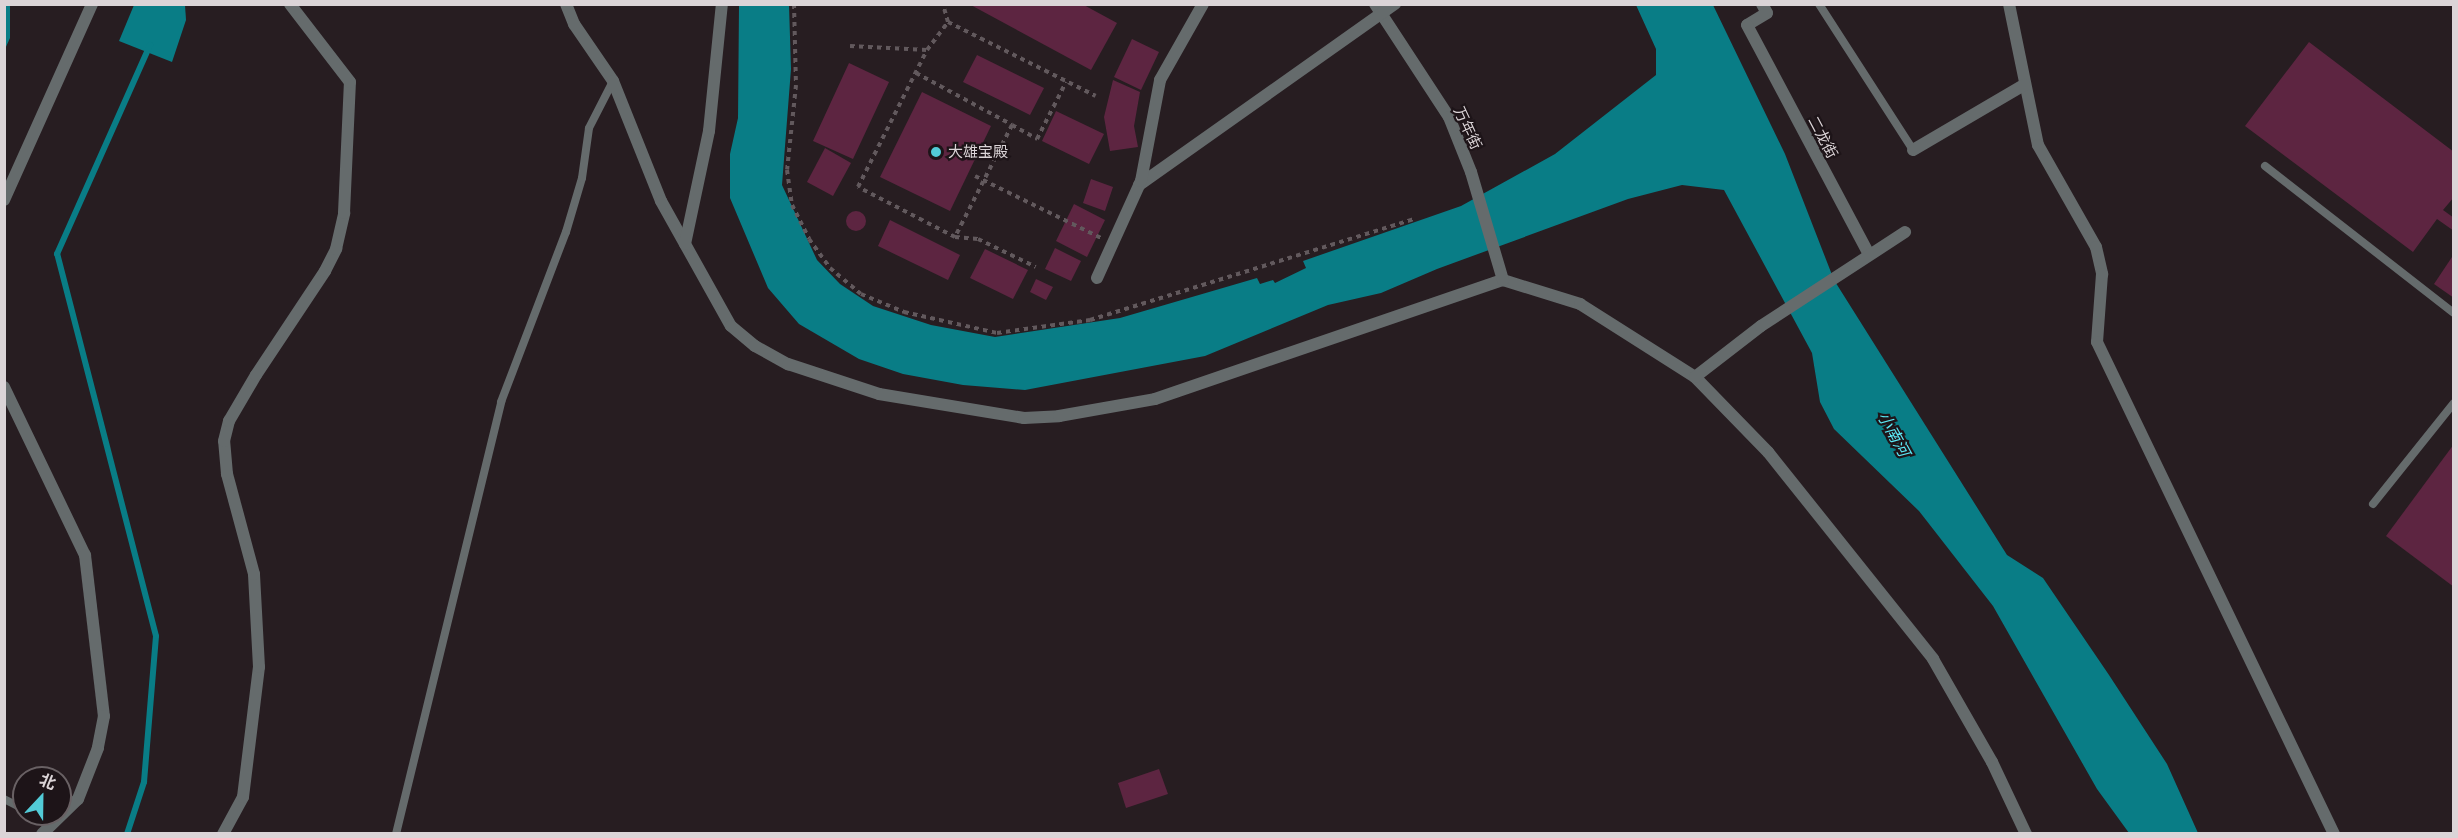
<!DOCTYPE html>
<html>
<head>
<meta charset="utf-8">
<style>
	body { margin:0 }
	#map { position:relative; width:2458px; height:838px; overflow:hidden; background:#271d21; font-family:"Golos Text","Noto Sans SC",sans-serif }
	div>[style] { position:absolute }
	.water>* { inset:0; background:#097d86 }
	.stream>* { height:6px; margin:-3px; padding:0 3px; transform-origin:3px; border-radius:3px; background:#097d86 }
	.building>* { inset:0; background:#5d2541 }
	.round { border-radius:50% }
	.path>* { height:4px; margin-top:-2px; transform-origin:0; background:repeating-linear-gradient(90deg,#62595d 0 4.5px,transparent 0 9px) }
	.lane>* { height:8px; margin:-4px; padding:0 4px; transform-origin:4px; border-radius:4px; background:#656b6c }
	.street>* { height:12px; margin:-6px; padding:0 6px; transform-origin:6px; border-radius:6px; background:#656b6c }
	.dots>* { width:16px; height:16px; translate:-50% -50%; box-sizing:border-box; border:3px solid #1d1418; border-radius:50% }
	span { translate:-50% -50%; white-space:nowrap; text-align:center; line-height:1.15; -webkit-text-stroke:4.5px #1d1418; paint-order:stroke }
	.street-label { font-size:15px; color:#dbd4d7 }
	.poi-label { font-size:15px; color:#dbd4d7 }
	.left { translate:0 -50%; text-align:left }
	.water-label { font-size:16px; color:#5ce7f4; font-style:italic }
	.frame { position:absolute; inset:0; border:6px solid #dbd4d7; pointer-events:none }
	.north { position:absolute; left:12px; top:766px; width:60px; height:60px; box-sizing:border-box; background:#1d1418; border:2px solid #696164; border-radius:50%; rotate:22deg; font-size:16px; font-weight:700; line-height:24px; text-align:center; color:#dbd4d7 }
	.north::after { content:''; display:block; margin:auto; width:21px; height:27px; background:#52cbd7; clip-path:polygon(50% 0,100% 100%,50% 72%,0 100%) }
</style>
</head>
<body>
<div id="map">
	<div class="water">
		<i style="clip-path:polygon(5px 4px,10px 5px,10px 38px,5px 49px)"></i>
		<i style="clip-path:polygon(134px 5px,185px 5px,186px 20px,172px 62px,119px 41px)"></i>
		<i style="clip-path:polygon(739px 5px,789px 5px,791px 69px,782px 185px,817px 260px,840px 284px,873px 306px,931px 325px,995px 337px,1120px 318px,1257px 278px,1260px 284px,1273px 280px,1275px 283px,1306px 268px,1303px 261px,1461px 206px,1555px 154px,1656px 75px,1656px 49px,1636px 5px,1713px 5px,1785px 154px,1834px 280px,2007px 555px,2043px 578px,2109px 675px,2167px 764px,2198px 833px,2129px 833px,2097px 789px,1993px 606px,1919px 511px,1834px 429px,1820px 402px,1812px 353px,1724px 190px,1682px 185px,1628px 199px,1437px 269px,1381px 293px,1328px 305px,1205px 356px,1025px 390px,963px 385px,903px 374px,859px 359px,799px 324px,768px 288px,730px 198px,730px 154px,738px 118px)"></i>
	</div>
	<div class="stream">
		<i style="left:127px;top:834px;width:55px;rotate:-71.9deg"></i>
		<i style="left:144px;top:782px;width:146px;rotate:-85.3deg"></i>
		<i style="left:156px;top:636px;width:395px;rotate:-104.5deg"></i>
		<i style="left:57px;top:254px;width:229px;rotate:-66deg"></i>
	</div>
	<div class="building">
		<i style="clip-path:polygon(969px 4px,1082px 4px,1117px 23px,1091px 70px)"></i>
		<i style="clip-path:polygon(1132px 39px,1159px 52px,1141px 90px,1114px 77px)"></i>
		<i style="clip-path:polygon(2309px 42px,2454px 152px,2454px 197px,2443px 210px,2454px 218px,2454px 231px,2437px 219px,2413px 252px,2245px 126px)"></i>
		<i style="clip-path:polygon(977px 55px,1044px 88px,1030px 115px,963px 82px)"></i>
		<i style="clip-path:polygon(849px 63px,889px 82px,853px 159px,813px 141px)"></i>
		<i style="clip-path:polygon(1113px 80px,1140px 92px,1134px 126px,1138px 147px,1110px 151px,1104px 117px)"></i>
		<i style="clip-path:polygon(922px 92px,991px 126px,950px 211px,880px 177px)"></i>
		<i style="clip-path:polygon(1056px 111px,1104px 134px,1089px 164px,1042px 141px)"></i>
		<i style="clip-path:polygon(825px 148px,851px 163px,833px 196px,807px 182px)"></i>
		<i style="clip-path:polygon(1091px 179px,1113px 187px,1105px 211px,1083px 203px)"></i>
		<i style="clip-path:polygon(1074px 204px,1105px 220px,1087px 257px,1056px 241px)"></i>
		<i class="round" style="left:846px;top:211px;width:20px;height:20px"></i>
		<i style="clip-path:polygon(890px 220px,960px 255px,948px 280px,878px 246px)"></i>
		<i style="clip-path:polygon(1055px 248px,1081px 261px,1071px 281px,1045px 269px)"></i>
		<i style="clip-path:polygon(985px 249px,1028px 270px,1013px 299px,970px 278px)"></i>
		<i style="clip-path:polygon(2454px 254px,2454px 298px,2434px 284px)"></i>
		<i style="clip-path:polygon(1036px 279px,1053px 287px,1046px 300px,1030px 292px)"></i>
		<i style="clip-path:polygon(2454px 444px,2454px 587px,2386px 536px)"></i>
		<i style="clip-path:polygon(1159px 769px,1168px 794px,1126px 808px,1118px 783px)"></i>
	</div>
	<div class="path">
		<i style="left:794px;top:4px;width:81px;rotate:88.6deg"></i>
		<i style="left:796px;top:85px;width:85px;rotate:96deg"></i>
		<i style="left:787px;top:170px;width:35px;rotate:82deg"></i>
		<i style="left:792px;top:205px;width:38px;rotate:63deg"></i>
		<i style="left:809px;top:239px;width:36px;rotate:54deg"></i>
		<i style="left:830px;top:268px;width:40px;rotate:40deg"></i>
		<i style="left:861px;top:294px;width:47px;rotate:22.7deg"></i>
		<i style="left:904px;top:312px;width:95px;rotate:12.7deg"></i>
		<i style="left:997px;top:333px;width:94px;rotate:-8deg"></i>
		<i style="left:1090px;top:320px;width:339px;rotate:-17.3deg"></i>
		<i style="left:948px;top:22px;width:165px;rotate:26.6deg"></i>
		<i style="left:850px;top:46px;width:77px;rotate:3deg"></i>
		<i style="left:916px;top:73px;width:109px;rotate:28.4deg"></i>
		<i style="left:1012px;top:125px;width:126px;rotate:117deg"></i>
		<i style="left:955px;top:237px;width:109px;rotate:-152.7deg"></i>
		<i style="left:858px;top:187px;width:153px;rotate:-63.3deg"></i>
		<i style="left:927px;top:50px;width:35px;rotate:-53deg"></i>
		<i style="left:948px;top:22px;width:19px;rotate:-106deg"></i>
		<i style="left:1012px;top:125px;width:29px;rotate:29deg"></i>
		<i style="left:1037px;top:139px;width:64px;rotate:-63deg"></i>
		<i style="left:975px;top:176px;width:140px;rotate:26.2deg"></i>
		<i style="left:955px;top:237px;width:23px;rotate:5deg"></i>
		<i style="left:978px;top:239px;width:64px;rotate:25.8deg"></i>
	</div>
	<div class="lane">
		<i style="left:1819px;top:4px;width:174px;rotate:57.2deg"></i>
		<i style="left:2265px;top:166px;width:239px;rotate:37.9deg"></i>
		<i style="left:2373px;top:504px;width:129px;rotate:-51.3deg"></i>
		<i style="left:4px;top:799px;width:22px;rotate:27deg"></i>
		<i style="left:35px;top:814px;width:19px;rotate:25deg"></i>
		<i style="left:396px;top:834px;width:445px;rotate:-76.3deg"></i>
		<i style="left:501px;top:402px;width:182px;rotate:-69.1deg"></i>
		<i style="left:566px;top:232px;width:56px;rotate:-73.5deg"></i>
		<i style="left:582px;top:178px;width:50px;rotate:-82deg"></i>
		<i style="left:589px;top:128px;width:53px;rotate:-62.9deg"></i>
	</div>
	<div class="street">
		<i style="left:566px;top:4px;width:22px;rotate:68deg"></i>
		<i style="left:574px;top:24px;width:69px;rotate:55.6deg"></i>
		<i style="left:613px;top:81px;width:129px;rotate:68.2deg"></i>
		<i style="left:661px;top:201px;width:143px;rotate:60.8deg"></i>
		<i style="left:731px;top:326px;width:31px;rotate:40deg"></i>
		<i style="left:755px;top:346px;width:38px;rotate:29deg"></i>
		<i style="left:788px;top:364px;width:96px;rotate:18.2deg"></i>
		<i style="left:879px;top:394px;width:147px;rotate:9.4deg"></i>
		<i style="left:1024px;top:418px;width:35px;rotate:-3deg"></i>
		<i style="left:1059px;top:416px;width:97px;rotate:-10deg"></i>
		<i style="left:1155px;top:399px;width:368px;rotate:-18.9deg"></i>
		<i style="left:1503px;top:280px;width:81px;rotate:17.3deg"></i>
		<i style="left:1580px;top:304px;width:136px;rotate:32.4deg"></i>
		<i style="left:1695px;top:377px;width:105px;rotate:45.8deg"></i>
		<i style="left:1768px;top:452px;width:265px;rotate:51.4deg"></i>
		<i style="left:1933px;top:659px;width:119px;rotate:60.2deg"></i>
		<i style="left:1992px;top:762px;width:80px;rotate:64.7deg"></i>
		<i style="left:1375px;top:4px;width:135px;rotate:56.8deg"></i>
		<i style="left:1449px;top:117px;width:59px;rotate:68.2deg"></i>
		<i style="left:1471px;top:172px;width:113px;rotate:73.5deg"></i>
		<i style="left:1762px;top:4px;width:10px;rotate:61deg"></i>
		<i style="left:1767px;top:13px;width:23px;rotate:149deg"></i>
		<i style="left:1747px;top:25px;width:259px;rotate:62deg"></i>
		<i style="left:2009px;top:4px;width:144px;rotate:78.4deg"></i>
		<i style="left:2038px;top:145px;width:117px;rotate:60.4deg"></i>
		<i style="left:2096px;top:247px;width:28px;rotate:77deg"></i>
		<i style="left:2102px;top:274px;width:68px;rotate:94.2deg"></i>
		<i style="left:2097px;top:342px;width:546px;rotate:64.28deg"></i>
		<i style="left:1913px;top:150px;width:129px;rotate:-30.4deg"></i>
		<i style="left:1139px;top:185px;width:314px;rotate:-35.3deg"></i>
		<i style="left:4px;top:200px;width:215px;rotate:-65.8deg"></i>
		<i style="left:685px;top:244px;width:116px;rotate:-78deg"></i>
		<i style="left:709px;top:131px;width:128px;rotate:-84.2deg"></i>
		<i style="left:1097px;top:278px;width:107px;rotate:-65.6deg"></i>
		<i style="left:1141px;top:181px;width:103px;rotate:-79.3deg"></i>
		<i style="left:1160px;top:80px;width:87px;rotate:-60.5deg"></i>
		<i style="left:1695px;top:377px;width:83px;rotate:-37.7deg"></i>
		<i style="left:1761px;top:326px;width:172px;rotate:-33.1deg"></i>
		<i style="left:4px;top:387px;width:187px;rotate:64.3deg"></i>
		<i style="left:85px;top:555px;width:162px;rotate:83.3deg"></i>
		<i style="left:104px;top:716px;width:33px;rotate:101deg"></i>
		<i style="left:98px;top:748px;width:55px;rotate:111.4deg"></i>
		<i style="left:78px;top:799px;width:50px;rotate:135.8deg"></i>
		<i style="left:223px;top:834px;width:42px;rotate:-61.6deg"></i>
		<i style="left:243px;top:797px;width:131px;rotate:-83deg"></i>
		<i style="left:259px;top:667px;width:93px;rotate:-93.1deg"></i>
		<i style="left:254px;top:574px;width:104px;rotate:-105.1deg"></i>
		<i style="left:227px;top:474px;width:33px;rotate:-95deg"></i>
		<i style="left:224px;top:441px;width:21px;rotate:-76deg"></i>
		<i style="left:229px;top:421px;width:53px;rotate:-59.6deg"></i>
		<i style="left:256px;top:375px;width:125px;rotate:-56.4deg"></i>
		<i style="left:325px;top:271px;width:25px;rotate:-63deg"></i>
		<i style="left:336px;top:249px;width:37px;rotate:-77deg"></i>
		<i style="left:344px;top:213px;width:131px;rotate:-87.4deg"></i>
		<i style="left:350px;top:82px;width:98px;rotate:-127.6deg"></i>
	</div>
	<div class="dots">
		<i style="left:936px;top:152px;background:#52cbd7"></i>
	</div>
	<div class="street-label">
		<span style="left:1468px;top:128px;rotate:65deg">万年街</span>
		<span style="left:1823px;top:137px;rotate:62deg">二龙街</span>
	</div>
	<div class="poi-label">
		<span class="left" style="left:948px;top:152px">大雄宝殿</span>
	</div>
	<div class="water-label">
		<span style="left:1894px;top:434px;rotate:61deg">小南河</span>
	</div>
	<div class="frame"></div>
	<div class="north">北</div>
</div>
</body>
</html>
